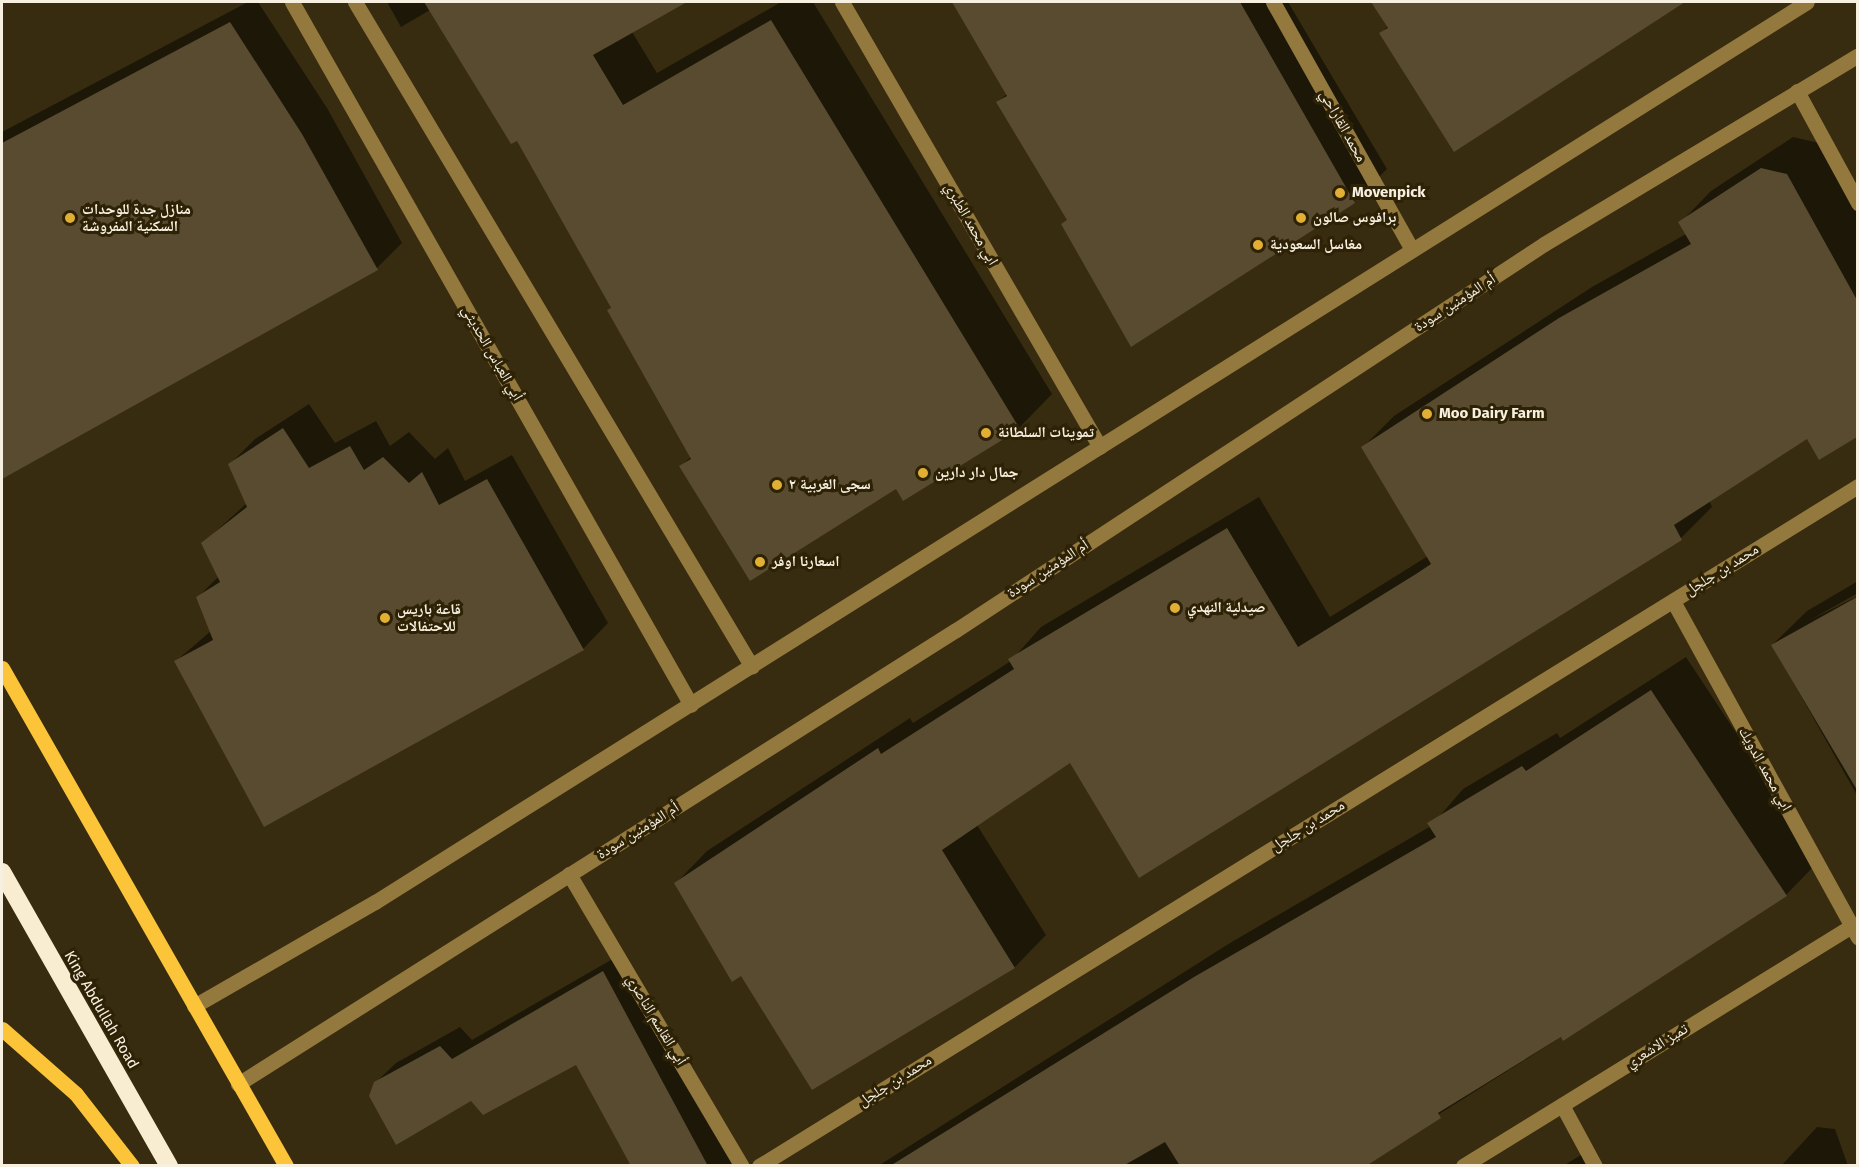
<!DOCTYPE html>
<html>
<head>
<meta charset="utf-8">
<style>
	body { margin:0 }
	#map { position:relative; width:1859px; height:1167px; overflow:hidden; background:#382c10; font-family:"Fira Sans","Noto Naskh Arabic",sans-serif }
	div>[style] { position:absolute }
	.shadow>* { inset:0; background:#0007 }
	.building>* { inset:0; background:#584b2f }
	.minor>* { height:15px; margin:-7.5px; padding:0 7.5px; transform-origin:7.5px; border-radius:7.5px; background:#94793f }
	.major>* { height:15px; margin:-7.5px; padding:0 7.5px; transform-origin:7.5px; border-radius:7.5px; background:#fcc438 }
	.highway>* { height:18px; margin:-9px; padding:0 9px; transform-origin:9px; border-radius:9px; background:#f8ecd1 }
	.dots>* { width:16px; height:16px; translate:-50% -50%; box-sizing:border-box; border:3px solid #2e2206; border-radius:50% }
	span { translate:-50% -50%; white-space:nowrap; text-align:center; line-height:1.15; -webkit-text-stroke:6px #2e2206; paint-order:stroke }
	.street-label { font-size:15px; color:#f7f0e0 }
	.poi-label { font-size:15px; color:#f7f0e0; font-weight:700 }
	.left { translate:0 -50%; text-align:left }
	.frame { position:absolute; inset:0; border:3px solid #f7f0e0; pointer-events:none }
</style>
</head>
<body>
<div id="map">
	<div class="shadow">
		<i style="clip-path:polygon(248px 2px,258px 2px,327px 108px,402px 243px,377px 268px,2px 478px,2px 132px)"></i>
		<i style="clip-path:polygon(387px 2px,684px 2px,632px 32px,657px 73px,781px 2px,813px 2px,1052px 394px,1019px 428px,896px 487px,681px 466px,692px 456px,518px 139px,430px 10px,401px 27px)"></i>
		<i style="clip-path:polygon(954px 2px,1288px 2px,1387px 169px,1354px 201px,1068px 219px,998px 102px,1007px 94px)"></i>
		<i style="clip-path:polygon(1372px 2px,1681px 2px,1455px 150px,1381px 34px,1388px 26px)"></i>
		<i style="clip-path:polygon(1793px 137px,1819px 143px,1858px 213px,1858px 435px,1820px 457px,1807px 437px,1709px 500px,1712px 507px,1681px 538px,1070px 761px,977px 825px,1046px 935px,1015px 967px,813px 1088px,742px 974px,676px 883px,707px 851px,910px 718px,913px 723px,1011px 661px,1041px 627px,1259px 497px,1330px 617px,1428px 556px,1362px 448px,1394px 416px,1592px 287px,1686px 234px,1680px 223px,1711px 191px)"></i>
		<i style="clip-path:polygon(309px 404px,335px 443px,376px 421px,390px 446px,409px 432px,435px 459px,448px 448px,465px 481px,512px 455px,608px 623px,583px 649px,176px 661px,211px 631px,198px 597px,219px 576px,203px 543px,247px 503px,230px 464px,255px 439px)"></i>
		<i style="clip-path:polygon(1858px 581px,1858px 593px,1810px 620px,1858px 596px,1858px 797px,1772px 645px,1807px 611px)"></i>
		<i style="clip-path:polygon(1686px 657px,1820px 860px,1786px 895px,1357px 1166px,878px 1166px,1230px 943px,1431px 826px,1463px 789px,1557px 733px,1560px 738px)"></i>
		<i style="clip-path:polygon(623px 953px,739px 1166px,633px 1166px,577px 1063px,471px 1099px,375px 1083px,396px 1063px,460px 1027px,472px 1040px)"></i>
		<i style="clip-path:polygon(1817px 1127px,1835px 1129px,1848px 1166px,1781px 1166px)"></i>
		<i style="clip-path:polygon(1589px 1150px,1598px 1166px,1563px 1166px)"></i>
	</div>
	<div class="building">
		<i style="clip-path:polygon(424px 2px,687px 2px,593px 55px,623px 105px,771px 20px,1020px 429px,903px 501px,896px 489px,750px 581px,679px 466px,691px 459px,607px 310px,611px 308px,517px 141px,511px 144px)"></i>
		<i style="clip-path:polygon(952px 2px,1240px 2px,1355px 203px,1131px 347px,1061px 224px,1067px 220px,996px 102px,1007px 96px)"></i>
		<i style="clip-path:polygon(1371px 2px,1685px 2px,1454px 152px,1379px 33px,1388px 28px)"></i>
		<i style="clip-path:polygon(230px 22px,302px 134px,378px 270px,2px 479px,2px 143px)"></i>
		<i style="clip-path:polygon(1761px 168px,1787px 174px,1857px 300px,1857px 437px,1819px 460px,1807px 439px,1674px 525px,1682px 540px,1139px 878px,1070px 763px,942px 850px,1015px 968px,812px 1090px,741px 976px,732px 982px,674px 883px,878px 748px,881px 754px,1014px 669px,1008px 659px,1227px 528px,1298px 647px,1416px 574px,1431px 564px,1361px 447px,1559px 318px,1691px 244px,1678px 222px)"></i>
		<i style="clip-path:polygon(283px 428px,309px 468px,350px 446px,364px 470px,383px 457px,409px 483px,422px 472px,439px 505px,487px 479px,584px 650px,264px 827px,174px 661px,213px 640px,196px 597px,220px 582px,201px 543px,247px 507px,228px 464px)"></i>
		<i style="clip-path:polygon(1857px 597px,1857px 790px,1771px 645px)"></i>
		<i style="clip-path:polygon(1651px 690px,1787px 896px,1563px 1041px,1561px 1037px,1438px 1113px,1441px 1118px,1366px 1166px,1180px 1166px,1165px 1142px,1123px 1166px,890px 1166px,1194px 977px,1436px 837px,1427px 823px,1522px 766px,1526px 771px)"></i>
		<i style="clip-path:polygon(603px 971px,708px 1166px,631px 1166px,576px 1065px,483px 1115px,471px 1101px,396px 1145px,369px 1096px,374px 1082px,440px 1046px,452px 1059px)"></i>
	</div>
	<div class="minor">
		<i style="left:292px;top:2px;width:808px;rotate:60.42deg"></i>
		<i style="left:355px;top:2px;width:774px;rotate:59.16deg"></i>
		<i style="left:842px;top:2px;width:514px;rotate:59.9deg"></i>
		<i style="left:1273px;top:2px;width:284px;rotate:60.7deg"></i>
		<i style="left:1797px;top:91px;width:128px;rotate:61.4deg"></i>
		<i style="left:1673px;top:601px;width:384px;rotate:61.2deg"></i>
		<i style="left:569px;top:874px;width:339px;rotate:59.4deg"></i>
		<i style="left:194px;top:1006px;width:209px;rotate:-29.9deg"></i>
		<i style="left:375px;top:902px;width:1691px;rotate:-32.15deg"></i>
		<i style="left:238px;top:1084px;width:849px;rotate:-32.31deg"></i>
		<i style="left:956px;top:630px;width:703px;rotate:-33.28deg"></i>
		<i style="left:1544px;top:244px;width:366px;rotate:-31deg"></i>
		<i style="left:1562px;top:1105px;width:69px;rotate:61.6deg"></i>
		<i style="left:759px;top:1166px;width:1292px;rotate:-31.75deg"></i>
		<i style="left:1463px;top:1166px;width:456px;rotate:-31.7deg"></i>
	</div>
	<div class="major">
		<i style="left:2px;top:668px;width:573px;rotate:60.3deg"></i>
		<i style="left:2px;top:1029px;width:98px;rotate:41.3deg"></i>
		<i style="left:76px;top:1094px;width:91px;rotate:52.1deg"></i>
	</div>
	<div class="highway">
		<i style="left:2px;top:872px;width:338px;rotate:60.4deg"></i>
	</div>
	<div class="dots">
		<i style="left:1340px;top:193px;background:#e1af34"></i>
		<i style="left:70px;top:218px;background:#e1af34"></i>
		<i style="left:1301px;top:218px;background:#e1af34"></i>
		<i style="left:1258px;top:245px;background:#e1af34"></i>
		<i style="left:1427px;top:414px;background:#e1af34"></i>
		<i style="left:986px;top:433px;background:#e1af34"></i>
		<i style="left:923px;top:473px;background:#e1af34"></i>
		<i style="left:777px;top:485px;background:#e1af34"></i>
		<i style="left:760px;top:562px;background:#e1af34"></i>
		<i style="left:1175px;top:608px;background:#e1af34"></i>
		<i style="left:385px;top:618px;background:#e1af34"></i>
	</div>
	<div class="street-label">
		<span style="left:1343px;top:126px;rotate:61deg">محمد القاراحي</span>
		<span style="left:971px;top:224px;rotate:60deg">ابي محمد الطبري</span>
		<span style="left:1455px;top:303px;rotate:-33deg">أم المؤمنين سودة</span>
		<span style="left:492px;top:353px;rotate:60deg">أبي العباس الحديثي</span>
		<span style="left:1048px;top:569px;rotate:-33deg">أم المؤمنين سودة</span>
		<span style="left:1722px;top:570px;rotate:-32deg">محمد بن جلجل</span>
		<span style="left:1765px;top:769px;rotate:61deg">ابي محمد الدويك</span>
		<span style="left:1308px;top:826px;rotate:-32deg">محمد بن جلجل</span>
		<span style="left:638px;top:831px;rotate:-32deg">أم المؤمنين سودة</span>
		<span style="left:101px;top:1010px;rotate:60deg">King Abdullah Road</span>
		<span style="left:656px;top:1020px;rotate:59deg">أبي القاسم الناصري</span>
		<span style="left:1657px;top:1046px;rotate:-32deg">تميز الاشعري</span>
		<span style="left:895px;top:1081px;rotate:-32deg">محمد بن جلجل</span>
	</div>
	<div class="poi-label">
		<span class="left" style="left:1352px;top:193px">Movenpick</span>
		<span class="left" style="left:82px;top:218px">منازل جدة للوحدات<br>السكنية المفروشة</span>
		<span class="left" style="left:1313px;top:218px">برافوس صالون</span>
		<span class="left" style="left:1270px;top:245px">مغاسل السعودية</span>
		<span class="left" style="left:1439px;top:414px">Moo Dairy Farm</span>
		<span class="left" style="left:998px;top:433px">تموينات السلطانة</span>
		<span class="left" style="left:935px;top:473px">جمال دار دارين</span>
		<span class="left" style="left:789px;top:485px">سجى الغربية ٢</span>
		<span class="left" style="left:772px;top:562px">اسعارنا اوفر</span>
		<span class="left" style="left:1187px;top:608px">صيدلية النهدي</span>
		<span class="left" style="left:397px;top:618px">قاعة باريس<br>للاحتفالات</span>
	</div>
	<div class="frame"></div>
</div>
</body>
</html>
